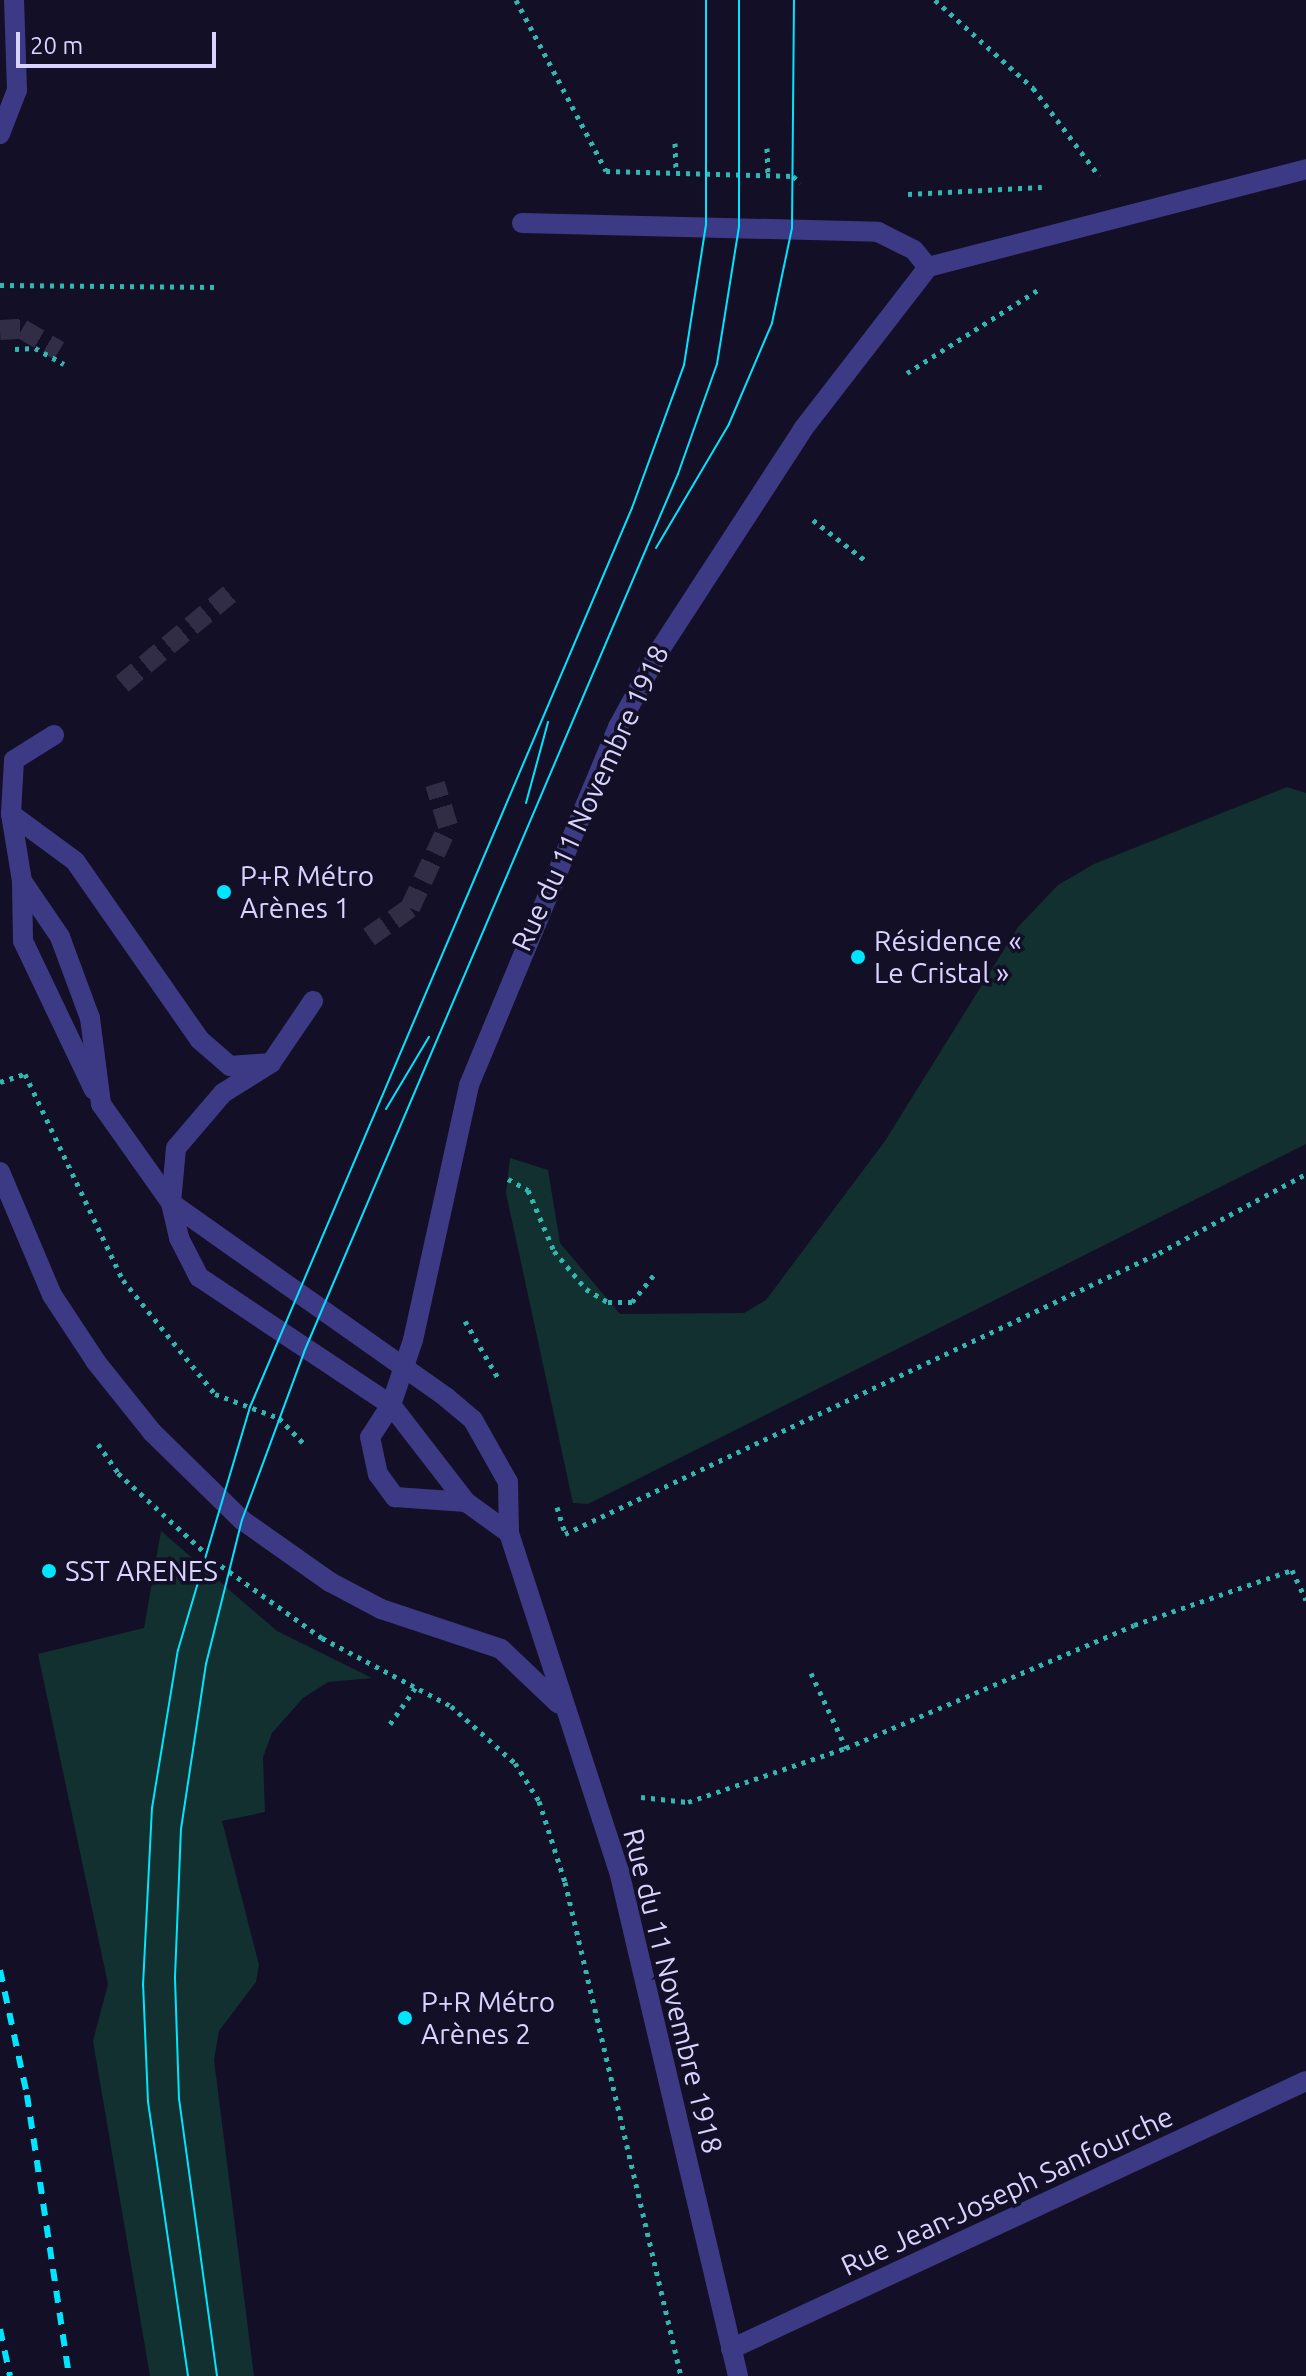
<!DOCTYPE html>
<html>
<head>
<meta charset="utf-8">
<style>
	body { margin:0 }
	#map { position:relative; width:1306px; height:2376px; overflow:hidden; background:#130f26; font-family:Ubuntu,sans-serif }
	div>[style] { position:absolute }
	.green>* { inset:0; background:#12302f }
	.minor-tunnel>* { height:20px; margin-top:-10px; transform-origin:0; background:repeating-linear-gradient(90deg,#312d47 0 20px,transparent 0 30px) }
	.path>* { height:5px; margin-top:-2.5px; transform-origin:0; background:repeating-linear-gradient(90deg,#2fb8b0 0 4px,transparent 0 10px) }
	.minor>* { height:20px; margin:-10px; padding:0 10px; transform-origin:10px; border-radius:10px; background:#3d3a85 }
	.tram>* { height:2px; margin:-1px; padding:0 1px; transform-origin:1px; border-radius:1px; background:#00e5ff }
	.rail>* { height:6px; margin-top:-3px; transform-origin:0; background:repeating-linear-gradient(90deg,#00e5ff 0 12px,transparent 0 22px) }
	.dots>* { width:22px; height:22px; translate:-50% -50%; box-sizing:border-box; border:4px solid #130f26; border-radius:50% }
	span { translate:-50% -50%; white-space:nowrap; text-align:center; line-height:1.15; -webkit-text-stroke:7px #130f26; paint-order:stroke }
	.street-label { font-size:28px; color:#d9d4ff }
	.poi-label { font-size:28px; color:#d9d4ff }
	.left { translate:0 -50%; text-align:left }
	.scale { position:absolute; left:16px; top:32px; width:200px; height:36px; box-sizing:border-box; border:4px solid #d9d4ff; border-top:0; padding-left:10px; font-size:24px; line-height:28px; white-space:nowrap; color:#d9d4ff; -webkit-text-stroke:6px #130f26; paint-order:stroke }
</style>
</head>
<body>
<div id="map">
	<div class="green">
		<i style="clip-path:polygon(1287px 787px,1306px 793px,1306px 1144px,588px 1504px,573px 1503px,506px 1193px,510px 1158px,548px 1170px,560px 1243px,620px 1314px,744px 1313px,766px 1300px,885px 1141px,1018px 927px,1058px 885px,1094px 864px)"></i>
		<i style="clip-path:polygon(161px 1531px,277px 1631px,372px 1678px,328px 1682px,303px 1698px,272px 1733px,263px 1757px,265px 1812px,222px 1821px,259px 1965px,256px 1982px,219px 2031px,214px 2060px,254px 2376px,150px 2376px,93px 2041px,108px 1984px,38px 1654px,144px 1628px)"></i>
	</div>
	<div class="minor-tunnel">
		<i style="left:0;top:330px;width:22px;rotate:-3deg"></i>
		<i style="left:22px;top:329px;width:43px;rotate:30.7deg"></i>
		<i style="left:122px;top:684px;width:142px;rotate:-39.9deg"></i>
		<i style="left:369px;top:937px;width:50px;rotate:-35.3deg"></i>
		<i style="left:410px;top:908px;width:90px;rotate:-65.1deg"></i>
		<i style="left:448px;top:826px;width:44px;rotate:-107.2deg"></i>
	</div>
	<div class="path">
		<i style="left:516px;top:0;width:193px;rotate:62.2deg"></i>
		<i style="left:606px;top:171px;width:187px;rotate:1.5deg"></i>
		<i style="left:793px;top:176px;width:10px;rotate:45deg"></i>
		<i style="left:935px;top:0;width:132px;rotate:41.9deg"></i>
		<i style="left:1033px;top:88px;width:110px;rotate:53.1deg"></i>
		<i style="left:675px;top:143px;width:30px;rotate:88deg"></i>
		<i style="left:767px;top:148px;width:28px;rotate:88deg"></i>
		<i style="left:908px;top:194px;width:134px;rotate:-3deg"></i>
		<i style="left:0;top:285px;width:219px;rotate:0.5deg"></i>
		<i style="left:15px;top:349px;width:20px;rotate:-3deg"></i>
		<i style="left:35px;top:348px;width:33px;rotate:29deg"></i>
		<i style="left:907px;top:373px;width:159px;rotate:-32.4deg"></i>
		<i style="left:813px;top:520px;width:67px;rotate:37.7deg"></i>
		<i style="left:0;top:1082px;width:26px;rotate:-18deg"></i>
		<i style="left:25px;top:1074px;width:228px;rotate:64.6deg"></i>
		<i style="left:123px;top:1280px;width:146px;rotate:51.1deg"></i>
		<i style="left:215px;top:1394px;width:68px;rotate:20.6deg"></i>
		<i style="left:279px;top:1418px;width:39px;rotate:46deg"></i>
		<i style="left:508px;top:1179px;width:23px;rotate:29deg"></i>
		<i style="left:528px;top:1190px;width:66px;rotate:66.9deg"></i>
		<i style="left:554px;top:1251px;width:50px;rotate:49.9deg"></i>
		<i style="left:586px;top:1289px;width:26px;rotate:31deg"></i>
		<i style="left:608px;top:1302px;width:24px"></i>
		<i style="left:632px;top:1302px;width:35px;rotate:-51deg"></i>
		<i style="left:465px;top:1321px;width:66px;rotate:59.9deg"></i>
		<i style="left:98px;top:1444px;width:35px;rotate:55deg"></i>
		<i style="left:118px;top:1473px;width:115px;rotate:42.5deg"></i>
		<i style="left:557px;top:1507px;width:28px;rotate:73deg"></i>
		<i style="left:565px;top:1534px;width:657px;rotate:-25.32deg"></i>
		<i style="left:1159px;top:1253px;width:167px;rotate:-28.3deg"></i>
		<i style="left:213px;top:1560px;width:134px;rotate:35.6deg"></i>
		<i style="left:322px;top:1638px;width:146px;rotate:27.8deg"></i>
		<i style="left:451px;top:1706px;width:86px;rotate:41.7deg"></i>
		<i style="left:515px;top:1763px;width:45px;rotate:57.7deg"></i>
		<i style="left:539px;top:1801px;width:85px;rotate:72.2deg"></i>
		<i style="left:565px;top:1882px;width:507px;rotate:76.79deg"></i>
		<i style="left:811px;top:1673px;width:83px;rotate:65deg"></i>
		<i style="left:390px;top:1724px;width:45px;rotate:-54.9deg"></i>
		<i style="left:641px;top:1797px;width:47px;rotate:6.1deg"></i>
		<i style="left:688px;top:1802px;width:167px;rotate:-18.9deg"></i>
		<i style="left:846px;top:1748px;width:313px;rotate:-23.1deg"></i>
		<i style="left:1134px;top:1625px;width:167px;rotate:-19.2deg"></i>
		<i style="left:1292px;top:1570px;width:33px;rotate:65deg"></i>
	</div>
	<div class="minor">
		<i style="left:0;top:134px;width:47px;rotate:-68.9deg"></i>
		<i style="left:17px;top:90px;width:90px;rotate:-91.9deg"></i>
		<i style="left:522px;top:223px;width:356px;rotate:1.4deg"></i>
		<i style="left:878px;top:232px;width:40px;rotate:26.6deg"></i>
		<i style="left:914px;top:250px;width:22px;rotate:51deg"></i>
		<i style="left:54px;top:735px;width:47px;rotate:148deg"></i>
		<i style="left:14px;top:760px;width:54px;rotate:93.2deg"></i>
		<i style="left:11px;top:814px;width:68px;rotate:80.7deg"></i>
		<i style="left:22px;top:881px;width:68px;rotate:55.8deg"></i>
		<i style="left:60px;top:937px;width:86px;rotate:69.7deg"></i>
		<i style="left:90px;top:1018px;width:87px;rotate:82.7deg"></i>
		<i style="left:101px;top:1104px;width:121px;rotate:54.7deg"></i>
		<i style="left:171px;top:1203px;width:338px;rotate:35.2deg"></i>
		<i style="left:447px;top:1398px;width:34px;rotate:40deg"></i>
		<i style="left:473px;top:1420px;width:71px;rotate:60.6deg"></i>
		<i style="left:508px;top:1482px;width:51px;rotate:88.9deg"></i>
		<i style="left:509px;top:1533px;width:355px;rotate:72deg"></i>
		<i style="left:619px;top:1871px;width:519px;rotate:76.74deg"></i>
		<i style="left:11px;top:814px;width:79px;rotate:36.3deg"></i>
		<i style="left:75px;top:861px;width:218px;rotate:55.1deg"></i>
		<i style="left:200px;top:1040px;width:40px;rotate:41deg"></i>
		<i style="left:230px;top:1066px;width:41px;rotate:-4.2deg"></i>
		<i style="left:271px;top:1063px;width:75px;rotate:-55.9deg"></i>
		<i style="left:22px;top:882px;width:59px;rotate:89deg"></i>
		<i style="left:23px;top:941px;width:165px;rotate:64.5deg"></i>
		<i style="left:271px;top:1063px;width:57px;rotate:148deg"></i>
		<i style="left:223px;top:1093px;width:72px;rotate:130.5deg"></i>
		<i style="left:176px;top:1148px;width:55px;rotate:95.2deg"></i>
		<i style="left:171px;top:1203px;width:36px;rotate:77deg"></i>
		<i style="left:179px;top:1238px;width:44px;rotate:62.9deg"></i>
		<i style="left:199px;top:1277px;width:231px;rotate:33.7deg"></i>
		<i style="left:391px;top:1405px;width:38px;rotate:123deg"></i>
		<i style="left:370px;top:1437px;width:38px;rotate:78deg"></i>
		<i style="left:378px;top:1474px;width:29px;rotate:54deg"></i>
		<i style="left:395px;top:1497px;width:71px;rotate:4deg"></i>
		<i style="left:0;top:1172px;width:134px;rotate:67.1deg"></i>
		<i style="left:52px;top:1295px;width:80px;rotate:56.7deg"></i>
		<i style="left:96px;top:1362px;width:90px;rotate:51.3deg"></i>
		<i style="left:152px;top:1432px;width:126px;rotate:44.4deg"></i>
		<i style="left:242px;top:1520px;width:108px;rotate:35.2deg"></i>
		<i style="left:330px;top:1582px;width:58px;rotate:27.9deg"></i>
		<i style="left:381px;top:1609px;width:126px;rotate:18.4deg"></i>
		<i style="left:501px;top:1649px;width:79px;rotate:43.5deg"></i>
		<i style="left:509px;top:1533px;width:53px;rotate:-144.2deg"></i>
		<i style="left:466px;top:1502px;width:123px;rotate:-127.7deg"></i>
		<i style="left:391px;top:1405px;width:69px;rotate:-71.3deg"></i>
		<i style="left:413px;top:1340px;width:261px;rotate:-77.6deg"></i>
		<i style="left:469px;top:1085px;width:388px;rotate:-67.4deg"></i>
		<i style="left:618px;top:727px;width:90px;rotate:-61.4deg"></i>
		<i style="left:661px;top:648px;width:261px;rotate:-57deg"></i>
		<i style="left:803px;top:429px;width:205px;rotate:-52.3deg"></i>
		<i style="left:928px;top:267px;width:390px;rotate:-14.5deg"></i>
		<i style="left:731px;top:2349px;width:634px;rotate:-24.99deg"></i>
	</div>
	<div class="tram">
		<i style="left:656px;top:548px;width:144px;rotate:-59.5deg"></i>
		<i style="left:729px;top:424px;width:110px;rotate:-66.9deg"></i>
		<i style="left:772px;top:323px;width:97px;rotate:-78.1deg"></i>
		<i style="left:792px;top:228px;width:228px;rotate:-89.5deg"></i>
		<i style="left:526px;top:803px;width:84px;rotate:-74.8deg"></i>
		<i style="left:386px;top:1109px;width:84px;rotate:-59.2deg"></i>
		<i style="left:188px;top:2376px;width:277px;rotate:-98.3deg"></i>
		<i style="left:148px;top:2102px;width:117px;rotate:-92.4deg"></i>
		<i style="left:143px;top:1985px;width:177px;rotate:-87.1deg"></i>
		<i style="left:152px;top:1808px;width:160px;rotate:-80.7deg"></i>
		<i style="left:178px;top:1650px;width:253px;rotate:-73.5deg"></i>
		<i style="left:250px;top:1407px;width:977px;rotate:-66.98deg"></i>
		<i style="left:632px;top:508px;width:152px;rotate:-70deg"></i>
		<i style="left:684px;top:365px;width:143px;rotate:-81.1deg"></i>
		<i style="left:706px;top:224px;width:224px;rotate:-90deg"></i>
		<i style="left:217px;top:2376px;width:280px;rotate:-97.8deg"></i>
		<i style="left:179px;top:2099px;width:122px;rotate:-91.9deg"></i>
		<i style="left:175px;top:1977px;width:148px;rotate:-87.7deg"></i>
		<i style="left:181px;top:1829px;width:167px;rotate:-81.4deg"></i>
		<i style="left:206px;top:1664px;width:148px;rotate:-76deg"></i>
		<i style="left:242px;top:1520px;width:179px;rotate:-69.7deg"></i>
		<i style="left:304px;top:1352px;width:954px;rotate:-66.93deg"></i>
		<i style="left:678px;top:474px;width:117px;rotate:-70.5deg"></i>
		<i style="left:717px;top:364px;width:140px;rotate:-80.9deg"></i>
		<i style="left:739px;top:226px;width:226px;rotate:-90deg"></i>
	</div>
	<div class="rail">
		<i style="left:0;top:1970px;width:128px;rotate:77.8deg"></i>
		<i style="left:27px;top:2095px;width:284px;rotate:81.5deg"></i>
		<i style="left:0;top:2329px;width:48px;rotate:78deg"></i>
	</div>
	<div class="dots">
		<i style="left:224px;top:892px;background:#00e5ff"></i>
		<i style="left:858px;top:957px;background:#00e5ff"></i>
		<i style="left:49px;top:1571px;background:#00e5ff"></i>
		<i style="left:405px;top:2018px;background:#00e5ff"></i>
	</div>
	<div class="street-label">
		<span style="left:590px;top:798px;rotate:-65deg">Rue du 11 Novembre 1918</span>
		<span style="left:673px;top:1991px;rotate:76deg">Rue du 11 Novembre 1918</span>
		<span style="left:1007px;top:2191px;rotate:-25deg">Rue Jean-Joseph Sanfourche</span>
	</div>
	<div class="poi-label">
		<span class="left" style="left:240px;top:892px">P+R Métro<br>Arènes 1</span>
		<span class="left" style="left:874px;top:957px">Résidence «<br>Le Cristal »</span>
		<span class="left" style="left:65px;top:1571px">SST ARENES</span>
		<span class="left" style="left:421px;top:2018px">P+R Métro<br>Arènes 2</span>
	</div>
	<div class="scale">20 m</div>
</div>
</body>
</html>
